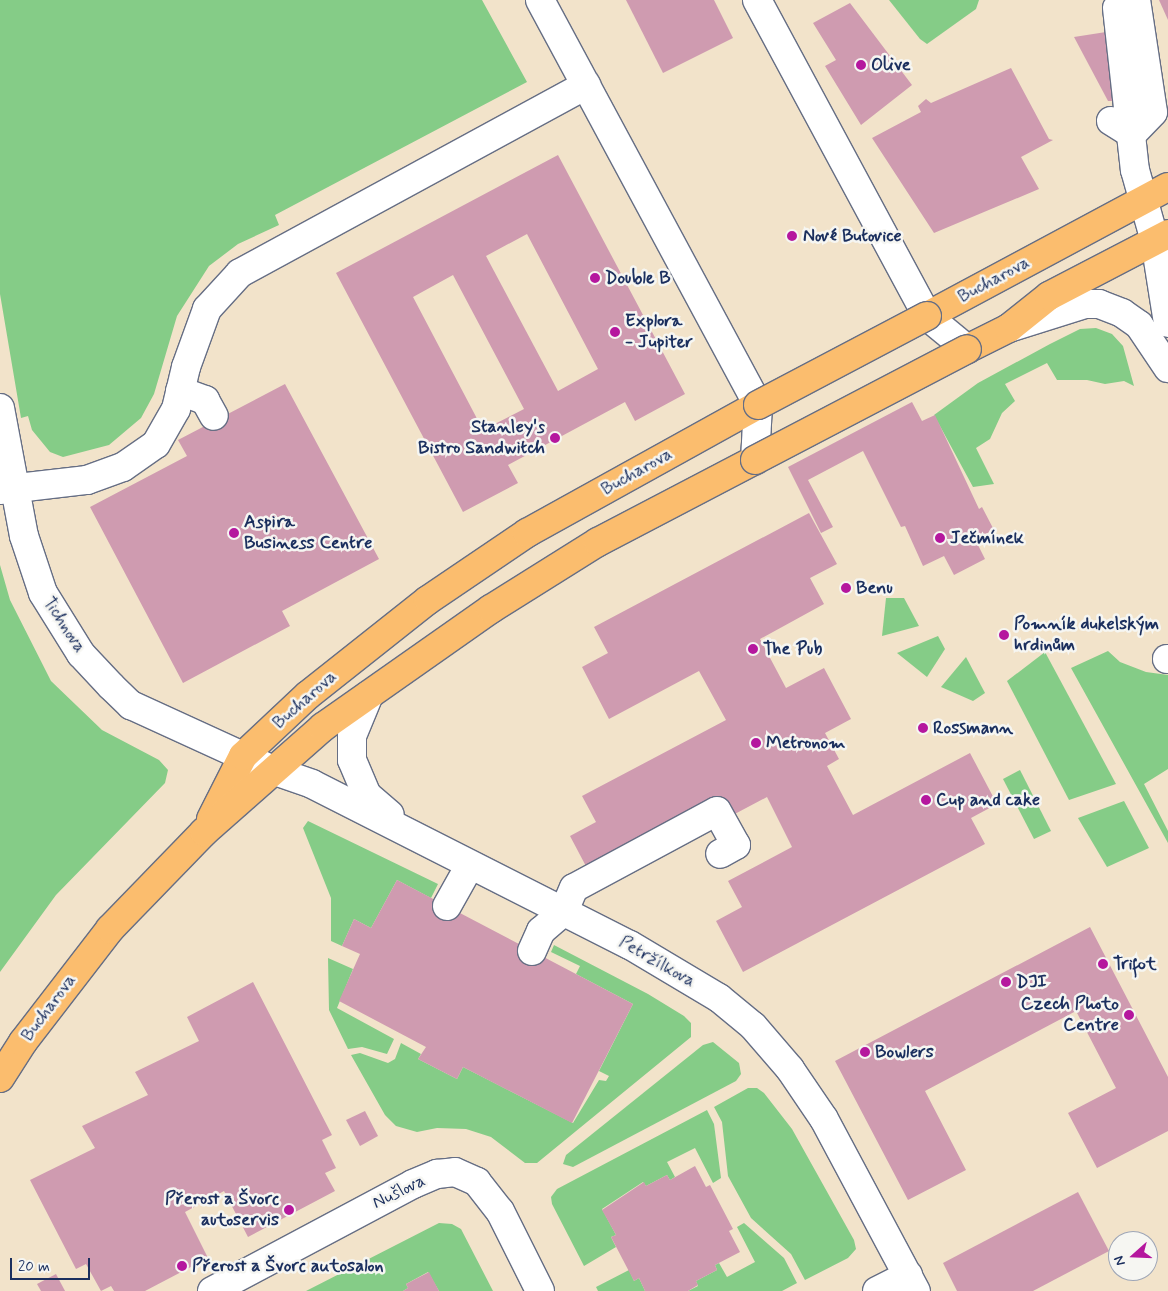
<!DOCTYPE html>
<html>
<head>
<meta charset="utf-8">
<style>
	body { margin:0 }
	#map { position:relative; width:1168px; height:1291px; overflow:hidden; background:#f2e3ca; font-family:Mynerve,sans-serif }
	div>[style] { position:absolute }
	.green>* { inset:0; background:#85cc87 }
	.building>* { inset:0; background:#cf9bb0 }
	.roads { filter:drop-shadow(1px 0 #666e84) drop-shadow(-1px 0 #666e84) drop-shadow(0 1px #666e84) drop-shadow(0 -1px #666e84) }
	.minor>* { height:28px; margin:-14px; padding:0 14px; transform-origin:14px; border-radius:14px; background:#fff }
	.major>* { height:28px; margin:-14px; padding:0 14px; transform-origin:14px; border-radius:14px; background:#fbbd6e }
	.bridges { filter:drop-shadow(1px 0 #666e84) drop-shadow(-1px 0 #666e84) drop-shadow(0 1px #666e84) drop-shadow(0 -1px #666e84) }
	.major-bridge>* { height:28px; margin:-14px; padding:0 14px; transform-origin:14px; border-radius:14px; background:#fbbd6e }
	.dots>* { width:14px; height:14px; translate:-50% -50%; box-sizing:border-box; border:2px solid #f6f6f2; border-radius:50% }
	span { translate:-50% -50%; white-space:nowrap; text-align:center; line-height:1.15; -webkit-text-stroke:5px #f6f6f2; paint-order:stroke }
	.poi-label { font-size:18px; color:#1b2f5e; font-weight:700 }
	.left { translate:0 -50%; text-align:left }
	.right { translate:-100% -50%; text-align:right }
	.street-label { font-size:18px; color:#1b2f5e }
	.north { position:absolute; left:1108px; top:1231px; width:50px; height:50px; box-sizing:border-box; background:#f6f6f2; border:1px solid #9ea6b7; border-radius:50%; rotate:250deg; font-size:14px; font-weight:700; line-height:20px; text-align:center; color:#1b2f5e }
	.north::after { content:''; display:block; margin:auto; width:18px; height:22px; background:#b5179e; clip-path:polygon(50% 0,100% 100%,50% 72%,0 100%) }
	.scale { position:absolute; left:10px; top:1258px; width:80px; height:22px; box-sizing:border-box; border:2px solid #1b2f5e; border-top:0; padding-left:6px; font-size:15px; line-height:18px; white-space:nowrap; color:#1b2f5e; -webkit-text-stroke:4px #f6f6f2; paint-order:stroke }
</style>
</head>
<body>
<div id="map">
	<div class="green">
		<i style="clip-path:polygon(0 0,482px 0,527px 82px,275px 215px,279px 225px,238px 244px,209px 266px,177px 316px,154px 394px,141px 418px,109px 445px,63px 457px,50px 452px,32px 430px,28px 416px,21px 418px,0 294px)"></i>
		<i style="clip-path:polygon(889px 0,979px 0,976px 9px,927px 44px,920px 39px)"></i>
		<i style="clip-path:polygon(1096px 328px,1112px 334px,1123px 346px,1134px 386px,1124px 381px,1105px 384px,1087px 380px,1057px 380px,1047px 363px,1005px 384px,1015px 401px,1002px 413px,990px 439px,976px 448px,994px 484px,973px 487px,934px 415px,978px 383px,1050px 344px,1080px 329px)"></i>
		<i style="clip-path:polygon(0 565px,10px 600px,51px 681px,102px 730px,159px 760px,168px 770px,165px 783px,56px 895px,0 972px)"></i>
		<i style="clip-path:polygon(886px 598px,904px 598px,919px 626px,882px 636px)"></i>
		<i style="clip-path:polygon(938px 636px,945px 649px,927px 677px,897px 653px)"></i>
		<i style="clip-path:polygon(1108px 651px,1120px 662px,1146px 672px,1168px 675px,1168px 769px,1144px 784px,1168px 831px,1168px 843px,1071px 668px)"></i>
		<i style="clip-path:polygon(1045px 652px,1116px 784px,1069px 800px,1007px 681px)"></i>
		<i style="clip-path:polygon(966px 657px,985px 693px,973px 701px,941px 687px)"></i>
		<i style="clip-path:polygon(1020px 770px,1051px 831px,1034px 839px,1003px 779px)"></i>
		<i style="clip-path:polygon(1124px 801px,1149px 848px,1107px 867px,1078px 818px)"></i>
		<i style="clip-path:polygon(308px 821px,438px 884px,431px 898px,397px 880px,371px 928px,354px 919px,342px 946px,331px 941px,331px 898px,303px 828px)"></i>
		<i style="clip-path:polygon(554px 945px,648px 994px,684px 1016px,691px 1023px,691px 1037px,537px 1163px,525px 1163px,491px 1137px,466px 1129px,437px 1128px,417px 1132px,396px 1126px,385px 1115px,351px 1055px,360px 1053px,388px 1063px,395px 1059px,401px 1043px,421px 1054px,418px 1059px,457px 1079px,463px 1067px,573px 1123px,599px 1080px,606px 1081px,609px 1076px,599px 1071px,633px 1004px,576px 974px,580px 966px,551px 952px)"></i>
		<i style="clip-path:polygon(328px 958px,353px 969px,337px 1008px,394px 1039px,387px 1054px,362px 1047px,348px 1049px,329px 1010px)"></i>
		<i style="clip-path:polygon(713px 1042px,739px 1063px,741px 1074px,736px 1081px,573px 1167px,563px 1164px,566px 1155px,703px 1045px)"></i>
		<i style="clip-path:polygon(748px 1088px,757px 1088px,764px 1093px,792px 1129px,854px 1240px,856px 1249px,848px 1258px,805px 1280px,791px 1254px,751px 1218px,728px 1176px,722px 1122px,714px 1107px)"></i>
		<i style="clip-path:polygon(707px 1110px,714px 1124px,721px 1178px,713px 1183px,695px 1148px,667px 1162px,675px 1177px,670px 1180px,667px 1175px,646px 1186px,643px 1182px,602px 1209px,616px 1235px,611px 1237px,616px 1247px,584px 1266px,552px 1204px,551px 1197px,557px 1189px)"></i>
		<i style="clip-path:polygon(439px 1223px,452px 1224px,461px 1229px,493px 1291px,439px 1291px,428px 1272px,406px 1284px,408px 1288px,403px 1291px,306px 1291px)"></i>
		<i style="clip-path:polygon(744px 1223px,784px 1258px,797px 1283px,782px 1291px,688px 1291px,698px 1286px,696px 1281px,717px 1270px,715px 1265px,719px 1263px,727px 1277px,755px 1262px,737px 1227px)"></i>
		<i style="clip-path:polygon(629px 1270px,634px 1281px,639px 1278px,645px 1291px,598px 1291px,596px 1287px)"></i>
	</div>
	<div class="building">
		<i style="clip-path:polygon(626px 0,714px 0,733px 38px,663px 73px)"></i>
		<i style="clip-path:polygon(1159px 0,1168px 0,1168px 20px)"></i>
		<i style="clip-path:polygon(850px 3px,912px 85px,861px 125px,825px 66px,836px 60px,813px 23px)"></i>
		<i style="clip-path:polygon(1106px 32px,1116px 101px,1108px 101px,1074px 37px)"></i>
		<i style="clip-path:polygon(1011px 68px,1049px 139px,1053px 140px,1021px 157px,1039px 189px,934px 233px,872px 138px,921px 112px,918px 106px,926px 99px,931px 103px)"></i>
		<i style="clip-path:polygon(evenodd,558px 155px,685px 394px,635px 421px,625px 402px,508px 465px,518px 483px,463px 512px,336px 273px,558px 155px,527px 234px,598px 369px,558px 391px,486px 256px,527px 234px,558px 155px,453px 275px,524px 409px,483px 430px,413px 297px,453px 275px)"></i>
		<i style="clip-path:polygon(285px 384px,379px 559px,282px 611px,290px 626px,183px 683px,90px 507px,187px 456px,178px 440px)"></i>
		<i style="clip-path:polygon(912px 402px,922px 421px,935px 415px,979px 509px,982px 507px,994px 530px,975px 539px,985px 559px,954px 575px,944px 556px,923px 566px,905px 526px,901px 527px,863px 451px,808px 480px,833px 527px,821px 533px,788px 467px)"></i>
		<i style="clip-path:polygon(809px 513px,837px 564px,810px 578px,824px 604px,760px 639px,786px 688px,824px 668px,851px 719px,825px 733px,839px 759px,827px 766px,853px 815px,970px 753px,997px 804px,971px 818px,985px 844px,743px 972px,716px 921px,742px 907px,728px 881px,792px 847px,767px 797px,597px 887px,570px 836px,596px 822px,582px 796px,726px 720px,699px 671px,609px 719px,582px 667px,608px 653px,594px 627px)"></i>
		<i style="clip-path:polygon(397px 880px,633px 1004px,572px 1123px,463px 1067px,457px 1079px,418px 1059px,426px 1047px,339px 1001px,360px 954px,342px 946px,354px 919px,371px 928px)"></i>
		<i style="clip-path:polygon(1090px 927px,1168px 1077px,1168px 1131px,1097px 1168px,1068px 1113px,1116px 1088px,1076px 1011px,925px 1091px,966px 1170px,908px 1200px,835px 1061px)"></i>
		<i style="clip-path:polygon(253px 982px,332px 1135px,322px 1140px,336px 1168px,325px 1173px,335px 1191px,248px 1237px,224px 1191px,185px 1212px,208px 1258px,145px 1291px,114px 1291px,111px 1286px,101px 1291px,86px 1264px,76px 1269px,30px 1180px,95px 1148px,82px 1126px,148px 1095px,135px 1072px,199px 1041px,187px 1017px)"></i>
		<i style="clip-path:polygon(365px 1111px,378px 1136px,360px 1146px,346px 1120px)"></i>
		<i style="clip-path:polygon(695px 1166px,706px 1187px,710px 1185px,733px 1229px,729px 1231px,740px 1252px,715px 1265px,717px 1270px,696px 1281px,698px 1285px,688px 1291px,645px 1291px,639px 1278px,634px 1281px,611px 1237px,616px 1235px,602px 1210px,644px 1182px,646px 1186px,667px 1175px,670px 1180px)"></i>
		<i style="clip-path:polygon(1078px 1192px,1109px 1251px,1033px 1291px,957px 1291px,943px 1263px)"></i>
		<i style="clip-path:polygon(429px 1272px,439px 1291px,403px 1291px,408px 1288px,406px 1284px)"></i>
		<i style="clip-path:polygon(56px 1274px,65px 1291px,41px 1291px,37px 1284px)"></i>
	</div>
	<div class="roads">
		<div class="minor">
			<i style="left:540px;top:0;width:460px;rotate:61.7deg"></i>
			<i style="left:758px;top:405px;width:55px;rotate:93.1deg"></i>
			<i style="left:757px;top:0;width:359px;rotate:61.7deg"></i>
			<i style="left:927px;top:316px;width:52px;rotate:39.5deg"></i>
			<i style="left:1117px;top:8px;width:163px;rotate:83.7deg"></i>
			<i style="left:1135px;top:170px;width:74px;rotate:74.3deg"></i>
			<i style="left:1155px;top:241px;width:83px;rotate:81deg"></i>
			<i style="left:1111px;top:121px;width:25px;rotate:32deg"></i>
			<i style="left:1132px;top:134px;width:30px;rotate:-46deg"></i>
			<i style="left:1153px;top:112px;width:113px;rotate:-98.6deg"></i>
			<i style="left:1009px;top:328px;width:80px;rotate:-17.5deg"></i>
			<i style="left:1085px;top:304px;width:14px"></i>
			<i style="left:1099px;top:304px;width:25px;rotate:21deg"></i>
			<i style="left:1122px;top:313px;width:21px;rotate:35deg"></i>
			<i style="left:1139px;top:325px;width:52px;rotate:56deg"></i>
			<i style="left:180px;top:391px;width:27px;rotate:20deg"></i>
			<i style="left:205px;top:400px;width:18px;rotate:61deg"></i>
			<i style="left:0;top:408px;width:130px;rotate:79.4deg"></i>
			<i style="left:24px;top:536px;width:60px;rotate:71.6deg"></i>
			<i style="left:43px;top:593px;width:72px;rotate:58.1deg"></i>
			<i style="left:81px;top:654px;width:44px;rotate:46.8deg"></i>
			<i style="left:111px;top:686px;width:28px;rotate:44deg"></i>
			<i style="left:131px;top:705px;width:158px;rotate:24.6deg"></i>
			<i style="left:275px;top:771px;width:39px;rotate:19deg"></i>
			<i style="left:312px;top:784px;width:356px;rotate:26.9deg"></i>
			<i style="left:630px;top:945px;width:104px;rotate:30.8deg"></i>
			<i style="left:719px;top:998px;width:44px;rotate:39.5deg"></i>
			<i style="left:753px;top:1026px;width:57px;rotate:49.3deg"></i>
			<i style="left:790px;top:1069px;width:60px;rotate:55.8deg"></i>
			<i style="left:824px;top:1119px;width:195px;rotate:61.9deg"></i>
			<i style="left:0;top:490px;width:88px;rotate:-6.6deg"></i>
			<i style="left:87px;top:480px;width:38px;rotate:-20deg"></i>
			<i style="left:123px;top:467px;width:40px;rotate:-34.9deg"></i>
			<i style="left:156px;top:444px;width:40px;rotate:-60.3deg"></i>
			<i style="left:176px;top:409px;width:43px;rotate:-76.6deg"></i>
			<i style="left:186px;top:367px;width:62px;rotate:-70.1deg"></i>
			<i style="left:207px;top:309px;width:49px;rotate:-47.5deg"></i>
			<i style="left:240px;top:273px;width:394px;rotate:-28.5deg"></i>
			<i style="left:1167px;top:659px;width:1px"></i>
			<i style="left:369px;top:695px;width:44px;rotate:112.5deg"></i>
			<i style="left:352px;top:736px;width:24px;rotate:90deg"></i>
			<i style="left:352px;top:760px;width:38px;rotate:67deg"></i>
			<i style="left:367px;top:795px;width:30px;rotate:41deg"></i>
			<i style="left:447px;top:906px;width:47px;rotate:-60.7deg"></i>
			<i style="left:532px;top:951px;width:22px;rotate:-66deg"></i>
			<i style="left:541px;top:931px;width:30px;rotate:-41deg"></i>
			<i style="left:564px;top:911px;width:25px;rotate:-67deg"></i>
			<i style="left:574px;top:888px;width:162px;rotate:-28.3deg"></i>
			<i style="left:717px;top:811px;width:39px;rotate:61deg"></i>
			<i style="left:736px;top:845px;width:18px;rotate:151deg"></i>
			<i style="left:212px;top:1291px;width:228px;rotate:-28deg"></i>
			<i style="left:413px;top:1184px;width:26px;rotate:-23deg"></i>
			<i style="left:437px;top:1174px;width:18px;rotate:-6deg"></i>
			<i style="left:455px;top:1172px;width:24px;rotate:24deg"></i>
			<i style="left:477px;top:1182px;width:37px;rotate:52deg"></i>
			<i style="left:500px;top:1211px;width:89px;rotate:63.4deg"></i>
			<i style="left:877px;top:1291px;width:35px;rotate:-27deg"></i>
		</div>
		<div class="major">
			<i style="left:927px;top:316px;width:273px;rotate:-28.2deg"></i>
			<i style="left:967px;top:349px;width:47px;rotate:-26.6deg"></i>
			<i style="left:1009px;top:328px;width:51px;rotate:-38.7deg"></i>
			<i style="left:1049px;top:296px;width:134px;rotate:-27.5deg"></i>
			<i style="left:211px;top:819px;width:71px;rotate:-63.1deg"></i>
			<i style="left:243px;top:756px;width:89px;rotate:-43.2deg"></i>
			<i style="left:308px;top:695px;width:153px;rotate:-38.4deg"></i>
			<i style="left:428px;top:600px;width:120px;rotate:-34.1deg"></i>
			<i style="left:527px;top:533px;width:264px;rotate:-29deg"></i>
			<i style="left:0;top:1078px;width:43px;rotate:-57.4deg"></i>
			<i style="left:23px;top:1042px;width:143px;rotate:-52.4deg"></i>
			<i style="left:110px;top:929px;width:135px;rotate:-45.9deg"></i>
			<i style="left:204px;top:832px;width:159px;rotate:-41.4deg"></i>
			<i style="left:323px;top:727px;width:205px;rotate:-35.1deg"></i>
			<i style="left:491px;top:609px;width:126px;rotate:-32.1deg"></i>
			<i style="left:598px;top:542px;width:177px;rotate:-27.6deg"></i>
		</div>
	</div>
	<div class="bridges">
		<div class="major-bridge">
			<i style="left:758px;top:405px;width:191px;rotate:-27.8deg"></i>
			<i style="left:755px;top:460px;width:239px;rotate:-27.6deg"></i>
		</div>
	</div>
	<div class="dots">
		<i style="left:861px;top:65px;background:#b5179e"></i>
		<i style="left:792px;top:236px;background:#b5179e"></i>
		<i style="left:595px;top:278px;background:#b5179e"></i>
		<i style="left:615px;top:332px;background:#b5179e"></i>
		<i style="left:555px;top:438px;background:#b5179e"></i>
		<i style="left:234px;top:533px;background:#b5179e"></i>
		<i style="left:940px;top:538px;background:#b5179e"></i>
		<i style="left:846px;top:588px;background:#b5179e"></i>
		<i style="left:1004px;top:635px;background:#b5179e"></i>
		<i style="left:753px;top:649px;background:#b5179e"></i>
		<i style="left:923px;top:728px;background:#b5179e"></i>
		<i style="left:756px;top:743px;background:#b5179e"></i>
		<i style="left:926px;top:800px;background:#b5179e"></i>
		<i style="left:1103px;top:964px;background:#b5179e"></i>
		<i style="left:1006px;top:982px;background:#b5179e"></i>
		<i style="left:1129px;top:1015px;background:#b5179e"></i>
		<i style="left:865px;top:1052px;background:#b5179e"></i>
		<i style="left:289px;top:1210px;background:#b5179e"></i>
		<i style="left:182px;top:1266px;background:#b5179e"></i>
	</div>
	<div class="poi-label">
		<span class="left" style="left:871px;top:65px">Olive</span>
		<span class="left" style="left:803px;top:236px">Nové Butovice</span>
		<span class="left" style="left:605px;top:278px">Double B</span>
		<span class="left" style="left:625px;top:332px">Explora<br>- Jupiter</span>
		<span class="right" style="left:545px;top:438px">Stanley's<br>Bistro Sandwitch</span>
		<span class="left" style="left:244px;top:533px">Aspira<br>Business Centre</span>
		<span class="left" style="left:950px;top:538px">Ječmínek</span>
		<span class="left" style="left:856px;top:588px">Benu</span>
		<span class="left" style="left:1014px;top:635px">Pomník dukelským<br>hrdinům</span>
		<span class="left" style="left:763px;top:649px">The Pub</span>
		<span class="left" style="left:933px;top:728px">Rossmann</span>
		<span class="left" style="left:766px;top:743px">Metronom</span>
		<span class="left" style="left:936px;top:800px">Cup and cake</span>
		<span class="left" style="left:1113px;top:964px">Trifot</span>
		<span class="left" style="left:1016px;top:982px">DJI</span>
		<span class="right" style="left:1119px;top:1015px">Czech Photo<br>Centre</span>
		<span class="left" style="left:875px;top:1052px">Bowlers</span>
		<span class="right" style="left:279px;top:1210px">Přerost a Švorc<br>autoservis</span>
		<span class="left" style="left:192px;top:1266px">Přerost a Švorc autosalon</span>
	</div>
	<div class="street-label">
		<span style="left:994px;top:280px;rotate:-28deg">Bucharova</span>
		<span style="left:637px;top:472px;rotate:-29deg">Bucharova</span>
		<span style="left:64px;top:625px;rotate:57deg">Tichnova</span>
		<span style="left:305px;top:700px;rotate:-41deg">Bucharova</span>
		<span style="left:657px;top:962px;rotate:30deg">Petržílkova</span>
		<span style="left:49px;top:1008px;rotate:-53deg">Bucharova</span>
		<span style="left:399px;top:1192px;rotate:-26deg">Nušlova</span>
	</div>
	<div class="north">N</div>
	<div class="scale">20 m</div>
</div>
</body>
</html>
